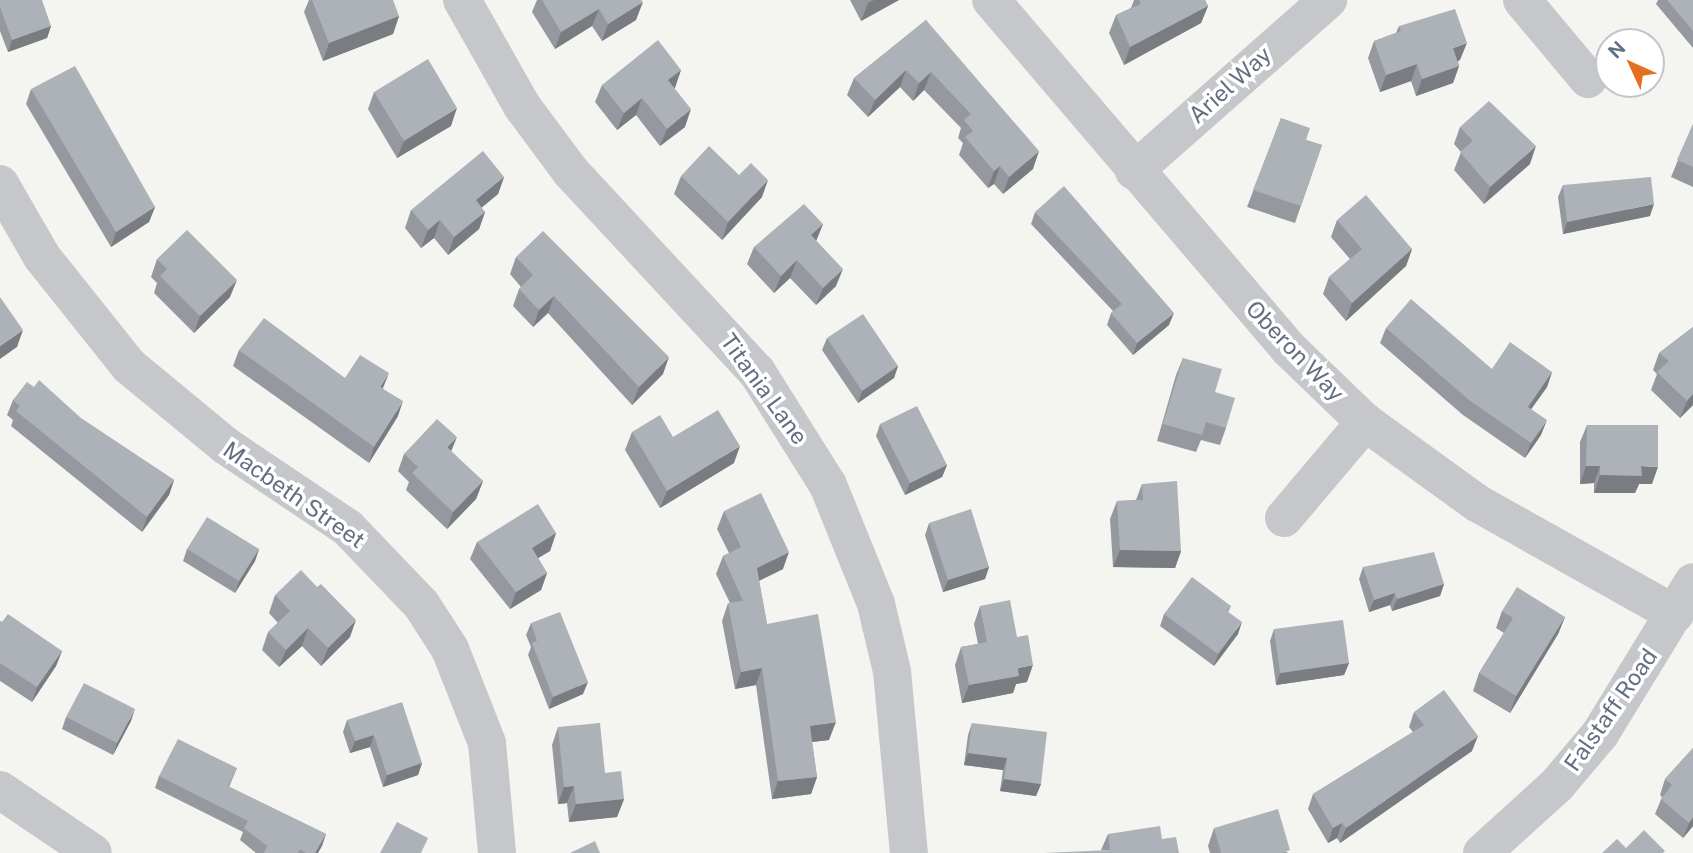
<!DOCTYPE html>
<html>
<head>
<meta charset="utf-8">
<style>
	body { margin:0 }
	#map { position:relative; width:1693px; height:853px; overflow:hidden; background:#f4f5f1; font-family:"Public Sans",sans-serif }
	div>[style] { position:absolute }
	.minor>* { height:38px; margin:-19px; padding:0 19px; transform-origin:19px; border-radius:19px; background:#c5c7cb }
	.wall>* { inset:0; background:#95999f }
	.shaded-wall>* { inset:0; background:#797d82 }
	.building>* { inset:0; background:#adb2b9 }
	span { translate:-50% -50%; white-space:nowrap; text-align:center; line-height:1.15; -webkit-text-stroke:7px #fff; paint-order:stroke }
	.street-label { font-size:23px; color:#636f82 }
	.north { position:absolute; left:1595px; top:28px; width:70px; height:70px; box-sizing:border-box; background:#fff; border:2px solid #c1c5cd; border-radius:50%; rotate:315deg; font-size:19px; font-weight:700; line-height:28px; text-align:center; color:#636f82 }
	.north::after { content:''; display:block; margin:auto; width:24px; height:32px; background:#e56e21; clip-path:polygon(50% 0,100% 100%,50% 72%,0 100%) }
</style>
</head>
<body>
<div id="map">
	<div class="minor">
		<i style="left:462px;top:0;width:122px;rotate:60.5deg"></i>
		<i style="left:522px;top:106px;width:82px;rotate:53.4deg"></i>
		<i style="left:571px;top:172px;width:273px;rotate:47.1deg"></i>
		<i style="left:757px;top:372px;width:133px;rotate:57.9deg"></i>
		<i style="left:828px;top:485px;width:128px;rotate:68deg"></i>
		<i style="left:876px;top:604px;width:69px;rotate:76.6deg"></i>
		<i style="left:892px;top:671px;width:183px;rotate:84.7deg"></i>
		<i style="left:991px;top:0;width:458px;rotate:49.5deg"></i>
		<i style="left:1288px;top:348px;width:107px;rotate:43.9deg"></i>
		<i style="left:1365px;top:422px;width:138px;rotate:35.9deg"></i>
		<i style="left:1477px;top:503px;width:227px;rotate:29.3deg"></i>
		<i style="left:1522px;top:0;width:103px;rotate:50.1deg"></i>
		<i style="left:1134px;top:171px;width:259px;rotate:-41.4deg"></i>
		<i style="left:0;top:184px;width:84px;rotate:60.1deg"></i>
		<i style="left:42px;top:257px;width:139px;rotate:51.4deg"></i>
		<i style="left:129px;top:366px;width:126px;rotate:39.5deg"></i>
		<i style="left:226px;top:446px;width:147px;rotate:33.9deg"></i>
		<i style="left:348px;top:528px;width:105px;rotate:46.2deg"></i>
		<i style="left:421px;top:604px;width:54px;rotate:57.2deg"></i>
		<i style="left:450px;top:649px;width:101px;rotate:68.5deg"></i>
		<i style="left:487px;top:743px;width:110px;rotate:84.8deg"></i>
		<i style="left:1284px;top:518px;width:126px;rotate:-49.8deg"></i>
		<i style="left:0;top:790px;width:112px;rotate:34.1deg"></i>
		<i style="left:1482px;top:853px;width:101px;rotate:-42.2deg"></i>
		<i style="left:1557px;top:785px;width:67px;rotate:-49.9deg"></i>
		<i style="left:1600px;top:734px;width:178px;rotate:-58.5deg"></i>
	</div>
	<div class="wall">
		<i style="clip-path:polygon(0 0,51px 26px,47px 38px,8px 52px,0 31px)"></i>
		<i style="clip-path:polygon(309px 0,355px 0,399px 16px,393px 34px,323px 61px,304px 12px)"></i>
		<i style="clip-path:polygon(537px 0,641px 0,636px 20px,602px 41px,592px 26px,555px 49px,532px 12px)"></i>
		<i style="clip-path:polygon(850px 0,899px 0,861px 21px)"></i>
		<i style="clip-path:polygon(1134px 0,1205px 0,1208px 6px,1201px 23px,1124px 65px,1109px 33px,1116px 15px,1131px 8px)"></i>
		<i style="clip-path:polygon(1658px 0,1693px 0,1693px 48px,1656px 4px)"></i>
		<i style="clip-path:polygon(926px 20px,1033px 169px,1003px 194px,994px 184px,988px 188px,959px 155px,963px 143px,958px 138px,961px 128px,924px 90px,913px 101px,900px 87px,868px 117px,847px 95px,854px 78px)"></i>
		<i style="clip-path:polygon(1399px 26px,1460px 60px,1458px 61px,1459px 66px,1453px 83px,1416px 96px,1411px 81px,1380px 92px,1368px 58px,1374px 41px,1396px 33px)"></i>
		<i style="clip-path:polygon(681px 70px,674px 88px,685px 127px,660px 146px,636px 115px,617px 130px,595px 102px,602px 85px)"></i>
		<i style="clip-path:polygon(31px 89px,155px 207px,149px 222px,111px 247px,26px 104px)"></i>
		<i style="clip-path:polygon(374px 92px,451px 126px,397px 158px,368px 109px)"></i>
		<i style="clip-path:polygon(1281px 118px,1306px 140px,1322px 145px,1295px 223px,1247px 207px)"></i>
		<i style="clip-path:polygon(1693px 124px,1693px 187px,1671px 177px)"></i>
		<i style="clip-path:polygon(1460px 127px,1530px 164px,1484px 204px,1454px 170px,1461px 152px,1454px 144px)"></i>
		<i style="clip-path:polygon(681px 176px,762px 197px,722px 240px,674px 194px)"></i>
		<i style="clip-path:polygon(504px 177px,498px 194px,481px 208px,485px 212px,479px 229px,448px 255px,434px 238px,421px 248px,405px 228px,411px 210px)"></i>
		<i style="clip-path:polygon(1563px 185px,1650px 216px,1563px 234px,1558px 197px)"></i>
		<i style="clip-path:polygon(1035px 212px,1169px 325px,1133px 355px,1107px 325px,1111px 313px,1113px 311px,1031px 224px)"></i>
		<i style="clip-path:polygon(1337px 220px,1412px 249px,1406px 266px,1346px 321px,1323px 294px,1329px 277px,1350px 259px,1331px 237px)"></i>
		<i style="clip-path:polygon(823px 224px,816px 241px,836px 286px,816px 305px,790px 278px,774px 293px,747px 264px,754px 247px)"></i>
		<i style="clip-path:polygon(516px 257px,663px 374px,632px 405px,548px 313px,533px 327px,513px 306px,519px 289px,521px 287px,510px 274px)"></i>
		<i style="clip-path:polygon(157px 259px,230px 297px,194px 333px,154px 293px,157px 283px,151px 277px)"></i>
		<i style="clip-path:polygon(1693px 327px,1693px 405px,1680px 418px,1651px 390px,1657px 374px,1653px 370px,1659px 353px)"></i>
		<i style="clip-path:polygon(1386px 328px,1492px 369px,1552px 372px,1547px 387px,1531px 409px,1541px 435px,1525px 458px,1463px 415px,1380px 343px)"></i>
		<i style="clip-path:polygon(827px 338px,898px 366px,894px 378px,858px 403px,822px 350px)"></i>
		<i style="clip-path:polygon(239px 350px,383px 388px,398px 416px,369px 463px,233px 366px)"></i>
		<i style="clip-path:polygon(1183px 358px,1215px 392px,1226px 428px,1220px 445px,1201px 440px,1196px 452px,1157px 441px,1176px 375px)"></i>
		<i style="clip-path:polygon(34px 387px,174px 480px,169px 495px,142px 532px,11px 426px,13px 420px,7px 415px,13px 400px)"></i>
		<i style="clip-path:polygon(880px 424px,947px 465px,942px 477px,905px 495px,876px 436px)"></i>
		<i style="clip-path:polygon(1587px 425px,1652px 484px,1639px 484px,1635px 493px,1594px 493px,1594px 483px,1580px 484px,1580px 442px)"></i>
		<i style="clip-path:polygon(632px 432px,673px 437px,734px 463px,660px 508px,625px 450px)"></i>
		<i style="clip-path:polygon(451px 452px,483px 481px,476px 499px,447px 529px,406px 490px,409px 482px,398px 471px,404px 454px)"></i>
		<i style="clip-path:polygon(1142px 484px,1181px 551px,1175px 568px,1113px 567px,1110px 519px,1117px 501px,1136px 500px)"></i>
		<i style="clip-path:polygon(724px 511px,783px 569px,759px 581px,767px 624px,829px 740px,812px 742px,817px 777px,811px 794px,772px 799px,756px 685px,735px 689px,722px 621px,728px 603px,730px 603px,716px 574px,723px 556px,729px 553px,717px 529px)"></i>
		<i style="clip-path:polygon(929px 523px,989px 567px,985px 579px,943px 592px,925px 535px)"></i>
		<i style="clip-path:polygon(556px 533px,550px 551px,538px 558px,547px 573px,541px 590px,510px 609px,470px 559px,477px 542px)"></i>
		<i style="clip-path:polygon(187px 549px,259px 549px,255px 561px,235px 593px,183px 561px)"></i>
		<i style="clip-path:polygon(1363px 567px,1444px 584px,1440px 596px,1392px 611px,1390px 605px,1369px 612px,1359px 579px)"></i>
		<i style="clip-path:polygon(275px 595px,350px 637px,321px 666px,302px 646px,279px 667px,262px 650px,268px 632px,278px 623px,269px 613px)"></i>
		<i style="clip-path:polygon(980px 606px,1027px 682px,1016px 684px,1013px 693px,962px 703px,955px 665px,961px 647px,978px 644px,974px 624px)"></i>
		<i style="clip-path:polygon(1231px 606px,1228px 612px,1238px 634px,1214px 666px,1160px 626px,1164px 614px)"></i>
		<i style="clip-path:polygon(1502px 611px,1565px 617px,1558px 634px,1510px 713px,1473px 691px,1479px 673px,1504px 633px,1496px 628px)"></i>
		<i style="clip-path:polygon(0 621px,62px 651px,56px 666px,32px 702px,0 681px)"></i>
		<i style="clip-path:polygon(531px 623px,583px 694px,549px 709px,528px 655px,531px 647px,526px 635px)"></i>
		<i style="clip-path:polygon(1274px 629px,1349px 663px,1344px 675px,1276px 685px,1270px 641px)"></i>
		<i style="clip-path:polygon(1414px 712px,1472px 751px,1340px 843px,1337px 838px,1328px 843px,1308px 809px,1313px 794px,1413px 732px,1409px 727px)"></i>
		<i style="clip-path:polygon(66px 717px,131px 721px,113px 755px,62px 729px)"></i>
		<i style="clip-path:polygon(347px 720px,422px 763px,418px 775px,383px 787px,370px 747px,350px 753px,343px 732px)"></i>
		<i style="clip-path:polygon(972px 723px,1041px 784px,1036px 796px,1000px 791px,1003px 770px,964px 765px,968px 735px)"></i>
		<i style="clip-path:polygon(558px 727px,605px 773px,624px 799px,617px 817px,569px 822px,567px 803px,558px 804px,552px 745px)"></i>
		<i style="clip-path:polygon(1693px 748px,1693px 826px,1683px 838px,1655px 814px,1662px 797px,1660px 795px,1665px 779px)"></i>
		<i style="clip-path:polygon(237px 768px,229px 787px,326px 834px,318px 853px,256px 853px,240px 840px,243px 832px,155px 788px,159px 776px)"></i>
		<i style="clip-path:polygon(1214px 828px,1289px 853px,1210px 853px,1208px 846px)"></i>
		<i style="clip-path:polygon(1108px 834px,1162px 839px,1179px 853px,1101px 850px)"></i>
	</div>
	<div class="shaded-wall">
		<i style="clip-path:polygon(874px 0,899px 0,861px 21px,868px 3px)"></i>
		<i style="clip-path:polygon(643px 2px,636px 20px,602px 41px,608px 24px)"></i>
		<i style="clip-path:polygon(1208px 6px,1201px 23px,1124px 65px,1130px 47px)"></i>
		<i style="clip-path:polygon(599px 9px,592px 26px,555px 49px,561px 32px)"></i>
		<i style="clip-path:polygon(399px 16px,393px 34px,323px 61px,329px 43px)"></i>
		<i style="clip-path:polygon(51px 26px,47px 38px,8px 52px,12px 40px)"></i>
		<i style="clip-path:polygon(1467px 43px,1460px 60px,1447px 65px,1453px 48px)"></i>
		<i style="clip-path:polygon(1417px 64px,1411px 81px,1380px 92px,1386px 75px)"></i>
		<i style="clip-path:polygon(1459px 66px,1453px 83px,1416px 96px,1422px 79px)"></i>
		<i style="clip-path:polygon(681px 70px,675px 88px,662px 98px,668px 80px)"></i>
		<i style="clip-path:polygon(906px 70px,900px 87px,868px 117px,875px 100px)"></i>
		<i style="clip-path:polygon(931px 72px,924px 90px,913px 101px,919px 83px)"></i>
		<i style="clip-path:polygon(642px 98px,636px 115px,617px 130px,624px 113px)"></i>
		<i style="clip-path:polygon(457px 108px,451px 126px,397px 158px,404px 141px)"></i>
		<i style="clip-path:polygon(691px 109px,685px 127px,660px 146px,667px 129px)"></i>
		<i style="clip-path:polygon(1536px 146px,1530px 164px,1484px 204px,1490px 187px)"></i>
		<i style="clip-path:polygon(1039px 151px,1033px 169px,1003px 194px,1009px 177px)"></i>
		<i style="clip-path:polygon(1000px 166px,994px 184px,988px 188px,994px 171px)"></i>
		<i style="clip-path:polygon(504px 177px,498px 194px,469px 218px,476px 200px)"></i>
		<i style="clip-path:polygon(768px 180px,762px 197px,722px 240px,728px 222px)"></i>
		<i style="clip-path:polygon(1654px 204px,1650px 216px,1563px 234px,1567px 222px)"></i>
		<i style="clip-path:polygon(155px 207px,149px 222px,111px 247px,116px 232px)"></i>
		<i style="clip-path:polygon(485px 212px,479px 229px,448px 255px,454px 237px)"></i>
		<i style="clip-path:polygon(440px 220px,434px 238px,421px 248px,428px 230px)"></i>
		<i style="clip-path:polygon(823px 224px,816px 241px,811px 235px)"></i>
		<i style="clip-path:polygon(1412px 249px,1406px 266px,1346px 321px,1352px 303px)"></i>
		<i style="clip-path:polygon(797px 260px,790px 278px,774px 293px,781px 276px)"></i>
		<i style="clip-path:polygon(843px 269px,836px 286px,816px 305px,823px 288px)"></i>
		<i style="clip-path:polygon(237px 280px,230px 297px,194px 333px,200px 316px)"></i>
		<i style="clip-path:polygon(554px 296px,548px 313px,533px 327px,539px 310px)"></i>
		<i style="clip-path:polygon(1174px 313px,1169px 325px,1133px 355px,1137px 343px)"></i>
		<i style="clip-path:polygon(23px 330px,17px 347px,0 359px,0 346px)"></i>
		<i style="clip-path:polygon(669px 357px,663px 374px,632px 405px,639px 387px)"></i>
		<i style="clip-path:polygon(898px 366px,894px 378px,858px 403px,862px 391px)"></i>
		<i style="clip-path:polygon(1552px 372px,1547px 387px,1522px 422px,1528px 407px)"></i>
		<i style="clip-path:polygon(389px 373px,383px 388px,380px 387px)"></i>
		<i style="clip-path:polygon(1693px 394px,1693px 405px,1680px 418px,1687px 401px)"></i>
		<i style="clip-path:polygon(403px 401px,398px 416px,369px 463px,374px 447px)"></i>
		<i style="clip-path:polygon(1547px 420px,1541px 435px,1525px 458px,1531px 443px)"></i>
		<i style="clip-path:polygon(457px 437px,450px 454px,447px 447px)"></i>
		<i style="clip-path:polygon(740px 446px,734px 463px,660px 508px,667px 491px)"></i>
		<i style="clip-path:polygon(947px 465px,942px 477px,905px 495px,910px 483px)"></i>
		<i style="clip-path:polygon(1586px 466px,1600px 466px,1594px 483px,1580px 484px)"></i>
		<i style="clip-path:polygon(1641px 466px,1658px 467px,1652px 484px,1639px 484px,1635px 493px,1594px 493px,1600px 475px)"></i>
		<i style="clip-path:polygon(174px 480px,169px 495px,142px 532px,147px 517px)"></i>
		<i style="clip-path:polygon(483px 481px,476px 499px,447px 529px,453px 512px)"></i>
		<i style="clip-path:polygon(556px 533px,550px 551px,525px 566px,532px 548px)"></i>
		<i style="clip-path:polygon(259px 549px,255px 561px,235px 593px,239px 581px)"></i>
		<i style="clip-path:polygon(1120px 550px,1181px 551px,1175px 568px,1113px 567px)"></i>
		<i style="clip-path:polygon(789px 552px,783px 569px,750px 585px,757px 568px)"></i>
		<i style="clip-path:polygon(989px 567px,985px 579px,943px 592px,948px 580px)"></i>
		<i style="clip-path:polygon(547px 573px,541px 590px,510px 609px,516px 592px)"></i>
		<i style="clip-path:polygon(1444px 584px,1440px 596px,1392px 611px,1397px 599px)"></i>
		<i style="clip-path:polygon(1395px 593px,1390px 605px,1369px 612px,1374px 600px)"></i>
		<i style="clip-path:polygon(1565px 617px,1558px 634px,1510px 713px,1516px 696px)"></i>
		<i style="clip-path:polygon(356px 620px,350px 637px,321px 666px,328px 648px)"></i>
		<i style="clip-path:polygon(1242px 622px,1238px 634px,1214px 666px,1218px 654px)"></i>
		<i style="clip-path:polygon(308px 628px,302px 646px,279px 667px,286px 650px)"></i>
		<i style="clip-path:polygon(62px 651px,56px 666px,32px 702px,37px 687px)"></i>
		<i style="clip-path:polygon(1349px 663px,1344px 675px,1276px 685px,1280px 673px)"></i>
		<i style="clip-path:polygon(1033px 665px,1027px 682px,1016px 684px,1013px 693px,962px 703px,969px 685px,1018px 668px)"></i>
		<i style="clip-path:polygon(762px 668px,756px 685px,735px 689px,741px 672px)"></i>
		<i style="clip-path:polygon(588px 682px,583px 694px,549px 709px,553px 697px)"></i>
		<i style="clip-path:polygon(135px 709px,131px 721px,113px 755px,117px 743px)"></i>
		<i style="clip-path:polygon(836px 722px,829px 740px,804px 743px,810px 726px)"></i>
		<i style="clip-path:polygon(374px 735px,370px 747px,350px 753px,355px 741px)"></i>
		<i style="clip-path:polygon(1478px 736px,1472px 751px,1340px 843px,1346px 828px)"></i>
		<i style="clip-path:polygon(968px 753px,1007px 758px,1003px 770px,964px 765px)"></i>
		<i style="clip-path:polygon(422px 763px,418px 775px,383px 787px,387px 775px)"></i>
		<i style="clip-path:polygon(817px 777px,811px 794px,772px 799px,778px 781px)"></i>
		<i style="clip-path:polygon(1004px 779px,1041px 784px,1036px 796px,1000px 791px)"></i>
		<i style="clip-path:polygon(574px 786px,567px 803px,558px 804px,564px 787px)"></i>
		<i style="clip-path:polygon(624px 799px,617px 817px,569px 822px,576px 804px)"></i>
		<i style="clip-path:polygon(1693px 817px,1693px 826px,1683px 838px,1689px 823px)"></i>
		<i style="clip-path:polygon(1342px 823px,1337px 838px,1328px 843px,1333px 828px)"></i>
		<i style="clip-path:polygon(326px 834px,322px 846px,318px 853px,315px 853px)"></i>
	</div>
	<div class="building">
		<i style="clip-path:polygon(0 0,42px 0,51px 26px,12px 40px,0 7px)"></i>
		<i style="clip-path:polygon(312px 0,393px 0,399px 16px,329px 43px)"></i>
		<i style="clip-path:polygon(542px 0,641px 0,643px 2px,608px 24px,599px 9px,561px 32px)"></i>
		<i style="clip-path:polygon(1139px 0,1205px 0,1208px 6px,1130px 47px,1116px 15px,1141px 4px)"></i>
		<i style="clip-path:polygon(1667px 0,1693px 0,1693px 31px)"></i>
		<i style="clip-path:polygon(1455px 9px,1467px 43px,1453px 48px,1459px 66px,1422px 79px,1417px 64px,1386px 75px,1374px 41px,1401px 31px,1399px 26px)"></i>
		<i style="clip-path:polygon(926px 20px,1039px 151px,1009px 177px,1000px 166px,994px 171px,965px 137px,973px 131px,964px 120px,971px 114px,931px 72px,919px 83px,906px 70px,875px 100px,854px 78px)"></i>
		<i style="clip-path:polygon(658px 40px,681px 70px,668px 80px,691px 109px,667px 129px,642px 98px,624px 113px,602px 85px)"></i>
		<i style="clip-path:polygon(428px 59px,457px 108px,404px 141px,374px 92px)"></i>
		<i style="clip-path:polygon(75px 66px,155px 207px,116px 232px,31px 89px)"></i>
		<i style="clip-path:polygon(1489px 101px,1536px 146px,1490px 187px,1460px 152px,1473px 141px,1460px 127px)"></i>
		<i style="clip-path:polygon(1281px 118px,1310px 128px,1306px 140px,1322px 145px,1301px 206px,1253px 190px)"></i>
		<i style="clip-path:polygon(1693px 124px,1693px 167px,1677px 160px)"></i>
		<i style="clip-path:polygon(709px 146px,739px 175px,751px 163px,768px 180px,728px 222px,681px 176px)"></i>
		<i style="clip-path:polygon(483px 151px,504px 177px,476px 200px,485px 212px,454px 237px,440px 220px,428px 230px,411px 210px)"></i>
		<i style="clip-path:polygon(1651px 177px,1654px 204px,1567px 222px,1563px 185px)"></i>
		<i style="clip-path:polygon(1064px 186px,1174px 313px,1137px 343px,1111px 313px,1122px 304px,1035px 212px)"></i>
		<i style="clip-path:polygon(1366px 195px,1412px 249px,1352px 303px,1329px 277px,1362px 249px,1337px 220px)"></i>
		<i style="clip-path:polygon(804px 204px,823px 224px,811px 235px,843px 269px,823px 288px,797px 260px,781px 276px,754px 247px)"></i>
		<i style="clip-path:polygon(187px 230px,237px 280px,200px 316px,160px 276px,167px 269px,157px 259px)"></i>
		<i style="clip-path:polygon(543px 231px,669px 357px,639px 387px,554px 296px,539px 310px,519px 289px,533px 275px,516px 257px)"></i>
		<i style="clip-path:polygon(0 297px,23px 330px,0 346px)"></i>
		<i style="clip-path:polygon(1411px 299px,1492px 369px,1510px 342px,1552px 372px,1528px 407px,1547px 420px,1531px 443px,1469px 400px,1386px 328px)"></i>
		<i style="clip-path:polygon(863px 314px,898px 366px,862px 391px,827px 338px)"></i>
		<i style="clip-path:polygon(264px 318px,345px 378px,360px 355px,389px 373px,380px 387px,403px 401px,374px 447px,239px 350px)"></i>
		<i style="clip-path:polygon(1693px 327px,1693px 394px,1687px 401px,1657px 372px,1669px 361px,1659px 353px)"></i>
		<i style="clip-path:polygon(1183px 358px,1222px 369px,1215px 392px,1235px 398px,1226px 428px,1206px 422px,1202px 435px,1163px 424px)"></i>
		<i style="clip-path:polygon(39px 380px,82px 419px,174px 480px,147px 517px,16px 411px,20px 406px,13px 400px,27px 382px,34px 387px)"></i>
		<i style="clip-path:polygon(917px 406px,947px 465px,910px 483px,880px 424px)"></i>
		<i style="clip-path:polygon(718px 410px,740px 446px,667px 491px,632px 432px,660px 415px,673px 437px)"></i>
		<i style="clip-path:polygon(437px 419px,457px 437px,447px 447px,483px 481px,453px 512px,412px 473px,418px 467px,404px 454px)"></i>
		<i style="clip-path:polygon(1587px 425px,1658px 425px,1658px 467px,1641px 466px,1642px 476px,1600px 475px,1600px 466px,1586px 466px)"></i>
		<i style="clip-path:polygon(1177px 481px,1181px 551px,1120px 550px,1117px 501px,1143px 500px,1142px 484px)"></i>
		<i style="clip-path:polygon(761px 493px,789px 552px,757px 568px,767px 624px,818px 614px,836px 722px,810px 726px,817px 777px,778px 781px,762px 668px,741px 672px,728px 603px,743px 601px,723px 556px,741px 547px,724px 511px)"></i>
		<i style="clip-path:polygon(538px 504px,556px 533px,532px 548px,547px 573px,516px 592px,477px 542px)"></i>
		<i style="clip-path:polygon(971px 509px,989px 567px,948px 580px,929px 523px)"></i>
		<i style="clip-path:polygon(207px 517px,259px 549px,239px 581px,187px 549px)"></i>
		<i style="clip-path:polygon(1434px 552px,1444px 584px,1397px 599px,1395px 593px,1374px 600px,1363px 567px)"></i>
		<i style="clip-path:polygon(301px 570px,317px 587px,321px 584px,356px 620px,328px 648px,308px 628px,286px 650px,268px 632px,290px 611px,275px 595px)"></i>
		<i style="clip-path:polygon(1192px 577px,1231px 606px,1227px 611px,1242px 622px,1218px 654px,1164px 614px)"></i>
		<i style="clip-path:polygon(1517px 587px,1565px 617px,1516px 696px,1479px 673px,1513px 618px,1502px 611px)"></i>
		<i style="clip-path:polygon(1010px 600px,1017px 637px,1028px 635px,1033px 665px,1018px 668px,1019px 676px,969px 685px,961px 647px,987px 642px,980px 606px)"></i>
		<i style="clip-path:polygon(560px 612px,588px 682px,553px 697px,532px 643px,537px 641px,531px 623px)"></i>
		<i style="clip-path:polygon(8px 614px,62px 651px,37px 687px,0 663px,0 621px,2px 622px)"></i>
		<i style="clip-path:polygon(1343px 620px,1349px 663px,1280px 673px,1274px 629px)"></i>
		<i style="clip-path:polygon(84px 683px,135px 709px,117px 743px,66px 717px)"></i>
		<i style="clip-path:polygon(1444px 690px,1478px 736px,1346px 828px,1342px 823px,1333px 828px,1313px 794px,1424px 725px,1414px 712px)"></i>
		<i style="clip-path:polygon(402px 702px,422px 763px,387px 775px,374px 735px,355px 741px,347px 720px)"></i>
		<i style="clip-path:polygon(600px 723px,605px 773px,621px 771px,624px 799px,576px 804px,574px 786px,564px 787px,558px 727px)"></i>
		<i style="clip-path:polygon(972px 723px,1047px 732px,1041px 784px,1004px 779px,1007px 758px,968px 753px)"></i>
		<i style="clip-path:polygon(178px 739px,237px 768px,228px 786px,326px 834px,315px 853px,306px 853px,300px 849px,298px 853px,264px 853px,267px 846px,244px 828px,248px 821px,159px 776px)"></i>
		<i style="clip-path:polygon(1693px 748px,1693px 817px,1689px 823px,1661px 799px,1672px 785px,1665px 779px)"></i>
		<i style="clip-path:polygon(1278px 809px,1290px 850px,1282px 853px,1221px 853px,1214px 828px)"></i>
		<i style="clip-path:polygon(397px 822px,428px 838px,421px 853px,380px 853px)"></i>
		<i style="clip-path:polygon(1160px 826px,1162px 839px,1176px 837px,1179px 853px,1044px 853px,1110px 850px,1108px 834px)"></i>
		<i style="clip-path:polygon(1644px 830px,1665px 851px,1663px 853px,1602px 853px,1617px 839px,1626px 848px)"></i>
		<i style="clip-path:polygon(595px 841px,600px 853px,570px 853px)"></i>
	</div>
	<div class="street-label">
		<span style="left:1230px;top:85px;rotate:-42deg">Ariel Way</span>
		<span style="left:1295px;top:351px;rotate:46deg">Oberon Way</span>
		<span style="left:764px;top:389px;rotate:54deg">Titania Lane</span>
		<span style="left:294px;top:495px;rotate:35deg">Macbeth Street</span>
		<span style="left:1611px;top:710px;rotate:-55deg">Falstaff Road</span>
	</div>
	<div class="north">N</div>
</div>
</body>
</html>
